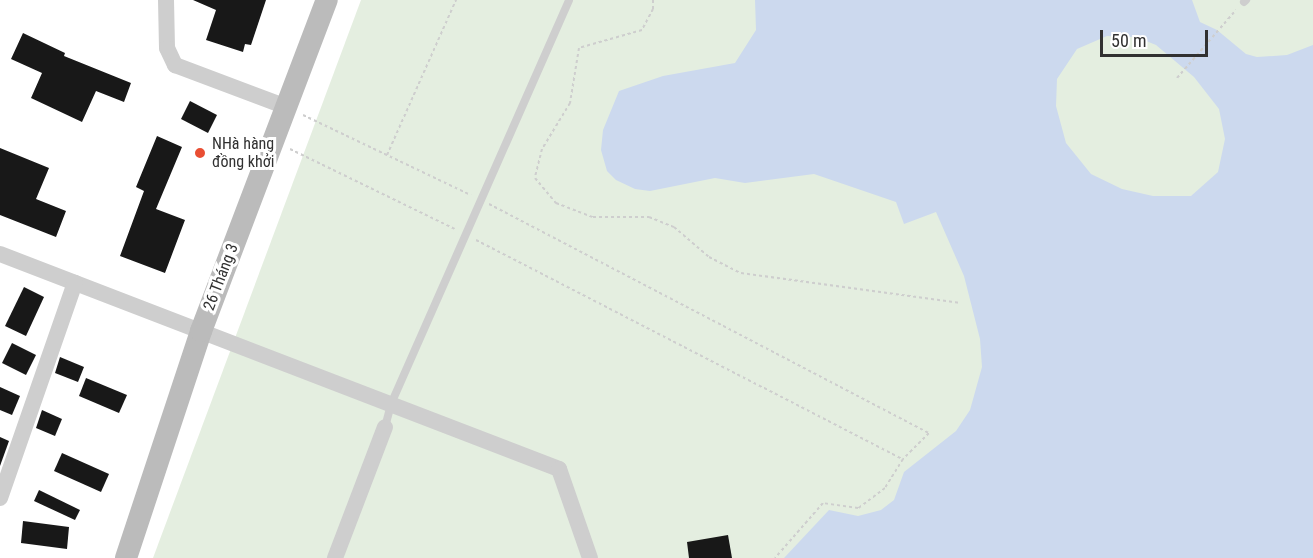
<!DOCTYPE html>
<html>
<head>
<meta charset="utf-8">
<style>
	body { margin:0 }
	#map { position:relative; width:1313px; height:558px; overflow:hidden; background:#fff; font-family:"Roboto Condensed",sans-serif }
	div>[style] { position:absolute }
	.green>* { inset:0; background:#e4eee0 }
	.water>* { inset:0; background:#ccd9ee }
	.building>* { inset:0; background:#181818 }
	.path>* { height:2px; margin-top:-1px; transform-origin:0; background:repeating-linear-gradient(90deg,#cecece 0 3px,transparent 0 6px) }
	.lane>* { height:8px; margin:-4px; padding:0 4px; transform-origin:4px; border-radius:4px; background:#cecece }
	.street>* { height:16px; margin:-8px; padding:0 8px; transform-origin:8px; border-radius:8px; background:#cecece }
	.secondary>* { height:22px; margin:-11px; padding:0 11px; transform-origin:11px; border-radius:11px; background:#bbb }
	.dots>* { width:16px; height:16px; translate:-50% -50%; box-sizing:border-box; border:3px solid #fff; border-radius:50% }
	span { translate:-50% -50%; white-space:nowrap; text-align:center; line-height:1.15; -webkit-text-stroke:6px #fff; paint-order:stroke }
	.poi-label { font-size:16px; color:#313131 }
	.left { translate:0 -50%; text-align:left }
	.street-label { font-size:16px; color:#313131 }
	.scale { position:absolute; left:1100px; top:30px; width:108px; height:27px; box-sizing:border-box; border:3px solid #313131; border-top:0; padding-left:8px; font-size:18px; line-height:21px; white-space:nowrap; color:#313131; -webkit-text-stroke:4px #fff; paint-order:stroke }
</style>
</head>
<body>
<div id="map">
	<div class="green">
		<i style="clip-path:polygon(361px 0,1313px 0,1313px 558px,153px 558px)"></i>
	</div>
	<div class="water">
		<i style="clip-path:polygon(evenodd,755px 0,1192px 0,1200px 22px,1217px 30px,1246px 54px,1257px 57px,1287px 55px,1313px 45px,1313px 558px,784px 558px,829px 510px,858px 516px,881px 510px,894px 500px,904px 472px,956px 431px,970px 410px,982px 367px,980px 339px,964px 276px,936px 212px,904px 224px,896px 202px,814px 174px,745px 183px,715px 178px,650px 191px,635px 189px,616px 180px,607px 171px,601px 150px,603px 130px,619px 91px,663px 76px,735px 63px,756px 30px,755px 0,1107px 36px,1136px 37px,1156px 45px,1194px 77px,1219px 109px,1225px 139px,1218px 172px,1191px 196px,1153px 196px,1122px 189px,1091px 174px,1066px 143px,1056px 106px,1057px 79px,1077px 49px,1107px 36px)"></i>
	</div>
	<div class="building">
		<i style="clip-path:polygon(193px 0,266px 0,251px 45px,245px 44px,243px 52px,206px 40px,216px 10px)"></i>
		<i style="clip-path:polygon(23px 33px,65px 53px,64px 56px,131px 83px,124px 102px,96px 91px,82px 122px,31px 98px,42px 73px,11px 59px)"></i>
		<i style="clip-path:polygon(190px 101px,217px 115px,208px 133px,181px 119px)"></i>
		<i style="clip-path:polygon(157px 136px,182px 147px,156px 209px,185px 220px,165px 273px,120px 256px,144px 191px,136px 187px)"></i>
		<i style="clip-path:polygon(0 148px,49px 168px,36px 199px,66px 211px,56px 237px,0 215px)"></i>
		<i style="clip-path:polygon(24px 287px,44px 297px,26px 336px,5px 326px)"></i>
		<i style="clip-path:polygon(12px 343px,36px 355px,26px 375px,2px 363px)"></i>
		<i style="clip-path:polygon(60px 357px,84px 367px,78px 382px,55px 373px)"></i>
		<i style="clip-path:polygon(86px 378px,127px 395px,119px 413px,79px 396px)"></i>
		<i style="clip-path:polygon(0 387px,20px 396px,12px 415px,0 410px)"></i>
		<i style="clip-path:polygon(42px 410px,62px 419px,55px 436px,36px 428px)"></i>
		<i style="clip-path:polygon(0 437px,9px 441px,0 466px)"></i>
		<i style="clip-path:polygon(62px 453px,109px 474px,101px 492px,54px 471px)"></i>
		<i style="clip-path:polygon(39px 490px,80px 510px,75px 520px,34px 501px)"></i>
		<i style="clip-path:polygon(23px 521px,69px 527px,67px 549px,21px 543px)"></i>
		<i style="clip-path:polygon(728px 535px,732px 558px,689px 558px,687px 542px)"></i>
	</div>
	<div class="path">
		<i style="left:653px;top:0;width:9px;rotate:90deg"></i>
		<i style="left:653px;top:9px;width:24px;rotate:118deg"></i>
		<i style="left:642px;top:30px;width:66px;rotate:164.1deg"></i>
		<i style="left:579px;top:48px;width:56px;rotate:99.3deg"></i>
		<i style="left:570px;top:103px;width:54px;rotate:121.3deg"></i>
		<i style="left:542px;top:149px;width:30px;rotate:104deg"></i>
		<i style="left:535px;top:178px;width:33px;rotate:50deg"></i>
		<i style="left:556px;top:203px;width:40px;rotate:21deg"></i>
		<i style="left:593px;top:217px;width:56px"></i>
		<i style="left:649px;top:217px;width:27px;rotate:22deg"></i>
		<i style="left:674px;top:227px;width:46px;rotate:40.6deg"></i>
		<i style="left:709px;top:257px;width:36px;rotate:27deg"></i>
		<i style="left:741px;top:273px;width:220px;rotate:7.8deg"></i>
		<i style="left:1177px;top:78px;width:90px;rotate:-49.1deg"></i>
		<i style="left:303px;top:115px;width:186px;rotate:25.5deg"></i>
		<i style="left:290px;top:149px;width:183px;rotate:25.9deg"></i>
		<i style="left:387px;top:155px;width:170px;rotate:-66deg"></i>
		<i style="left:489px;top:204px;width:496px;rotate:27.5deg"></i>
		<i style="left:929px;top:433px;width:37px;rotate:135deg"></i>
		<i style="left:903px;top:459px;width:34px;rotate:122deg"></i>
		<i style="left:885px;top:488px;width:34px;rotate:143deg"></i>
		<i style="left:858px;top:508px;width:35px;rotate:-172deg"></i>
		<i style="left:823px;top:503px;width:73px;rotate:131.1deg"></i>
		<i style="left:476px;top:240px;width:480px;rotate:27.2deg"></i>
	</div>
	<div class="lane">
		<i style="left:1244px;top:2px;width:3px;rotate:-45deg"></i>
		<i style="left:385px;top:427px;width:24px;rotate:-75deg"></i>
		<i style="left:391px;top:404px;width:441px;rotate:-66.2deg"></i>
	</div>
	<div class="street">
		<i style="left:166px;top:0;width:48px;rotate:88.8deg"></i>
		<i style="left:167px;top:48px;width:19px;rotate:65deg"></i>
		<i style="left:175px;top:65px;width:120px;rotate:20.6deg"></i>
		<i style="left:0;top:254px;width:599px;rotate:21.04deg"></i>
		<i style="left:559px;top:469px;width:94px;rotate:70.8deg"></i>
		<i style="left:0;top:498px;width:228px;rotate:-70.8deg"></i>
		<i style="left:335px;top:558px;width:140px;rotate:-69.1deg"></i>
	</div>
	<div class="secondary">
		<i style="left:126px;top:558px;width:239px;rotate:-71.7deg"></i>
		<i style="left:201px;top:331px;width:354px;rotate:-69.2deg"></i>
	</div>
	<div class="dots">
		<i style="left:200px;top:153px;background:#e94e33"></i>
	</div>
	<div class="poi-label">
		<span class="left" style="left:212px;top:153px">NHà hàng<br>đồng khởi</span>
	</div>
	<div class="street-label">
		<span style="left:221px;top:277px;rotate:-69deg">26 Tháng 3</span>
	</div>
	<div class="scale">50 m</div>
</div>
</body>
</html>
